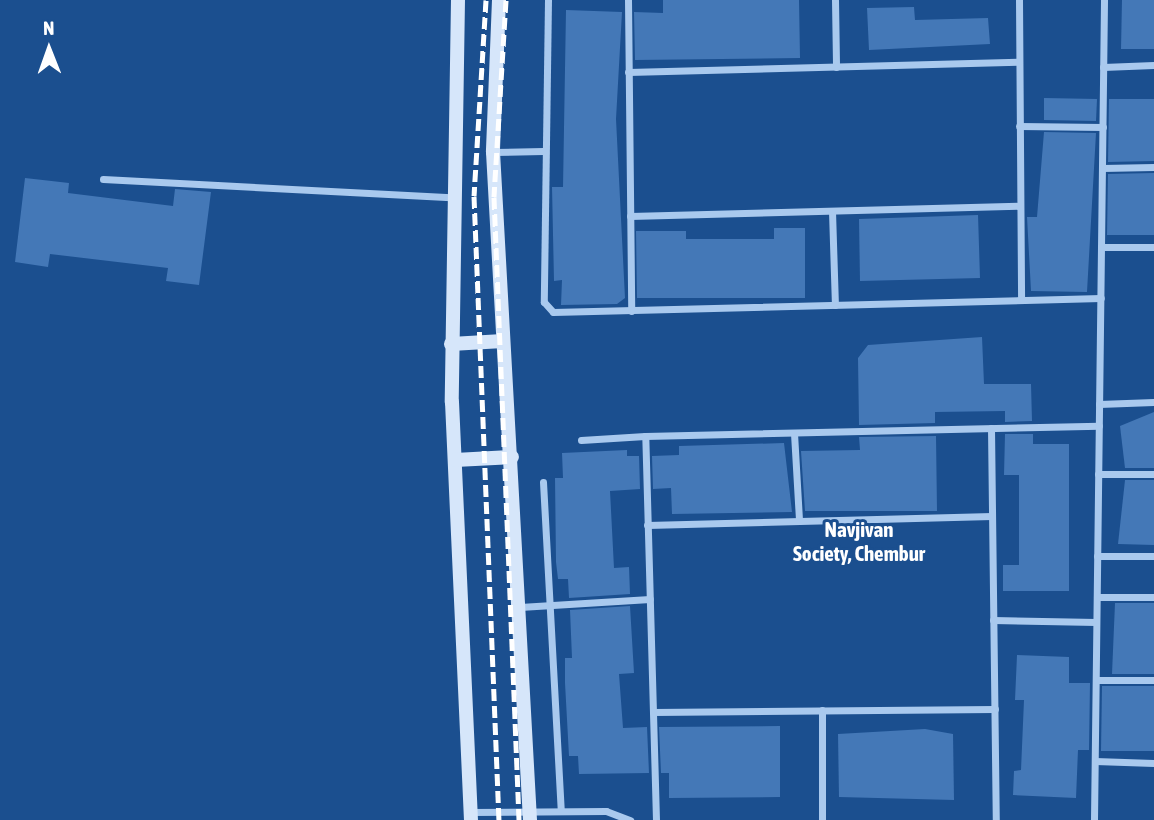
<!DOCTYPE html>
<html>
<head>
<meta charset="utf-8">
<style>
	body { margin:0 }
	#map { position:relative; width:1154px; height:820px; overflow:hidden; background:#1b4f8f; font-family:"Asap Condensed",sans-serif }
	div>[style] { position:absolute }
	.building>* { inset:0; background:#4478b7 }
	.minor>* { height:7px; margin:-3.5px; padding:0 3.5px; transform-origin:3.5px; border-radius:3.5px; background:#a9c9ee }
	.secondary>* { height:14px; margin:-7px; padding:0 7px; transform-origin:7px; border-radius:7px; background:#d6e6fa }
	.rail>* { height:5px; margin-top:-2.5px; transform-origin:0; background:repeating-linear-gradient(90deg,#fff 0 12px,transparent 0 17px) }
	span { translate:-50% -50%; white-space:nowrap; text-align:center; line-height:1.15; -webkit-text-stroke:6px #1b4f8f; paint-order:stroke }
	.neighbourhood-label { font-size:21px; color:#fff; font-weight:700 }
	.north { position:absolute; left:14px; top:14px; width:70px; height:70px; -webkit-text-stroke:5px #1b4f8f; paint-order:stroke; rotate:359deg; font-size:19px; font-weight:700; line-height:28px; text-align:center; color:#fff }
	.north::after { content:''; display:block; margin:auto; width:24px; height:32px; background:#fff; clip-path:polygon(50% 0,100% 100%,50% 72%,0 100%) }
</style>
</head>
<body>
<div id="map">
	<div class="building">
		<i style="clip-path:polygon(663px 0,799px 0,800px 58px,635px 60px,634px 12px,663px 13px)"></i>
		<i style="clip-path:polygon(1122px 0,1154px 0,1154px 49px,1121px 49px)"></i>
		<i style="clip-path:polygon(914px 7px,915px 20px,988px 18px,990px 44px,869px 50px,867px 8px)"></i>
		<i style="clip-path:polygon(566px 10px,622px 12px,616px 119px,625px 298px,617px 304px,561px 305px,562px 280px,554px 281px,552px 187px,563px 187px)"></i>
		<i style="clip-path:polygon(1044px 98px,1097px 99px,1096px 121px,1044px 120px)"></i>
		<i style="clip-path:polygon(1109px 99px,1154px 99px,1154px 161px,1108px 162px)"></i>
		<i style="clip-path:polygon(1044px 132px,1096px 133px,1087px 292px,1031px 291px,1027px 217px,1037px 217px)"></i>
		<i style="clip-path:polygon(1154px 173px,1154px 235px,1107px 235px,1108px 174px)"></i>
		<i style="clip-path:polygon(25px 178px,69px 183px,68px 193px,173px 206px,175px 189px,211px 192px,199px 285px,166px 281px,168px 268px,50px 254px,48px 267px,15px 262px)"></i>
		<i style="clip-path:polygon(978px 215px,980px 278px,860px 281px,859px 219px)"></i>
		<i style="clip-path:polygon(774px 228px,805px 228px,805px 298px,637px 298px,636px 231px,686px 231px,686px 239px,774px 239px)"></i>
		<i style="clip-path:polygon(982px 337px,984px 384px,1031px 384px,1032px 421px,1005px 422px,1005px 411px,935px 412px,935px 423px,859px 425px,858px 358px,868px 345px)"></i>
		<i style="clip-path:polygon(1154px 412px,1154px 468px,1125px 468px,1120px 426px)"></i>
		<i style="clip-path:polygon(1005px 434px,1033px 434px,1033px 444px,1069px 444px,1069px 591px,1003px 591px,1003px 565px,1019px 565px,1019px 475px,1004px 475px)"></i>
		<i style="clip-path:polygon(936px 436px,937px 511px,805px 511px,801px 451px,860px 450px,859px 437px)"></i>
		<i style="clip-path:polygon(784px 443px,792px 512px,672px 514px,671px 488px,653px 489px,652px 456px,679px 455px,679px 446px)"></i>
		<i style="clip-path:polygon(627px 450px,627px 456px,639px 456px,640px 489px,610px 491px,614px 568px,629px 567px,630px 594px,569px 598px,568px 579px,558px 579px,556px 562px,555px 478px,563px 478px,562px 453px)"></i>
		<i style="clip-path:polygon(1125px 480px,1154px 480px,1154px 545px,1118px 544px)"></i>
		<i style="clip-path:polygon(1115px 603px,1154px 603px,1154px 674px,1112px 674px)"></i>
		<i style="clip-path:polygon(630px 606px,634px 673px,619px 674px,623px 728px,647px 727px,649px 773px,579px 774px,578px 756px,569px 756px,565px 683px,565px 658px,572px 658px,570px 610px)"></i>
		<i style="clip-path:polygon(1017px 655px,1069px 657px,1069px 683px,1090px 683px,1089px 750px,1078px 750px,1076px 798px,1013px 795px,1014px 771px,1021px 770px,1024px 700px,1015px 700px)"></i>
		<i style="clip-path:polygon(1102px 686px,1154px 686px,1154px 751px,1101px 751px)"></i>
		<i style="clip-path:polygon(780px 726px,780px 797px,669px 798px,669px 773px,661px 773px,659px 727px)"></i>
		<i style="clip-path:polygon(925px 729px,953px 734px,954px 800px,839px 797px,838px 734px)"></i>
	</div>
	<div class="minor">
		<i style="left:548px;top:0;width:302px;rotate:90.8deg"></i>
		<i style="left:544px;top:302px;width:13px;rotate:48deg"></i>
		<i style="left:553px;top:312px;width:548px;rotate:-1.46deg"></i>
		<i style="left:628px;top:0;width:311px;rotate:89.4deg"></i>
		<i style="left:835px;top:0;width:67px;rotate:89.1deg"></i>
		<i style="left:1019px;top:0;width:299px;rotate:89.6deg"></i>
		<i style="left:1103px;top:67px;width:51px;rotate:-2.2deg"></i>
		<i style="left:628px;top:72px;width:391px;rotate:-1.5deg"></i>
		<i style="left:1019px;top:126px;width:84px;rotate:0.7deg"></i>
		<i style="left:493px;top:152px;width:50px;rotate:-1.1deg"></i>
		<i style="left:1102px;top:168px;width:52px;rotate:-1.1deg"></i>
		<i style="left:103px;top:179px;width:348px;rotate:3deg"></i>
		<i style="left:832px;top:211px;width:94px;rotate:88.2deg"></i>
		<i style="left:630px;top:216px;width:390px;rotate:-1.5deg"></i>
		<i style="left:1101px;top:247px;width:53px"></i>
		<i style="left:1099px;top:404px;width:55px;rotate:-2.1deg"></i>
		<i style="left:991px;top:428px;width:392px;rotate:89.3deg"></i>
		<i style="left:794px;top:433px;width:88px;rotate:86.7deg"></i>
		<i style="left:581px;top:440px;width:64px;rotate:-3.6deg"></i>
		<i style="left:1098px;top:474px;width:56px"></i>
		<i style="left:543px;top:482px;width:329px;rotate:86.9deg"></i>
		<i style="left:647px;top:525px;width:345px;rotate:-1.5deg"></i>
		<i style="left:1097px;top:556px;width:57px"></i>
		<i style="left:1097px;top:597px;width:57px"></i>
		<i style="left:520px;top:607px;width:130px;rotate:-3.5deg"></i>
		<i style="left:993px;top:620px;width:103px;rotate:1.1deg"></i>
		<i style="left:1096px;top:680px;width:58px"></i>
		<i style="left:653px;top:712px;width:342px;rotate:-0.5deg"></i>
		<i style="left:1095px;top:761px;width:59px;rotate:1.9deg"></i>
		<i style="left:471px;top:812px;width:135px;rotate:-0.4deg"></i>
		<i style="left:606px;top:811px;width:26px;rotate:21deg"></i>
		<i style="left:656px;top:820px;width:384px;rotate:-91.6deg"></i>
		<i style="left:645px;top:436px;width:454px;rotate:-1.3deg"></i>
		<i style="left:822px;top:820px;width:110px;rotate:-90deg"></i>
		<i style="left:1094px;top:820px;width:820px;rotate:-89.3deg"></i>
	</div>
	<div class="secondary">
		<i style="left:458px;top:0;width:402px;rotate:90.9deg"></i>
		<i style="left:452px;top:402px;width:418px;rotate:87.4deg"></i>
		<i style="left:499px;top:0;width:152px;rotate:92.3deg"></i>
		<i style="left:493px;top:152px;width:669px;rotate:86.83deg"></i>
		<i style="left:451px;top:344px;width:52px;rotate:-3.3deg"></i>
		<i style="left:455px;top:460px;width:57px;rotate:-3deg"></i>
	</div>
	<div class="rail">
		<i style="left:486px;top:0;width:196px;rotate:93.5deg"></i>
		<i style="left:474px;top:196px;width:625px;rotate:87.71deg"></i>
		<i style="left:506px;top:0;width:197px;rotate:93.5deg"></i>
		<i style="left:494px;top:197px;width:624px;rotate:87.7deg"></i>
	</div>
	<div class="neighbourhood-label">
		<span style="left:859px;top:541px">Navjivan<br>Society, Chembur</span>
	</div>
	<div class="north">N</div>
</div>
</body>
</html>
